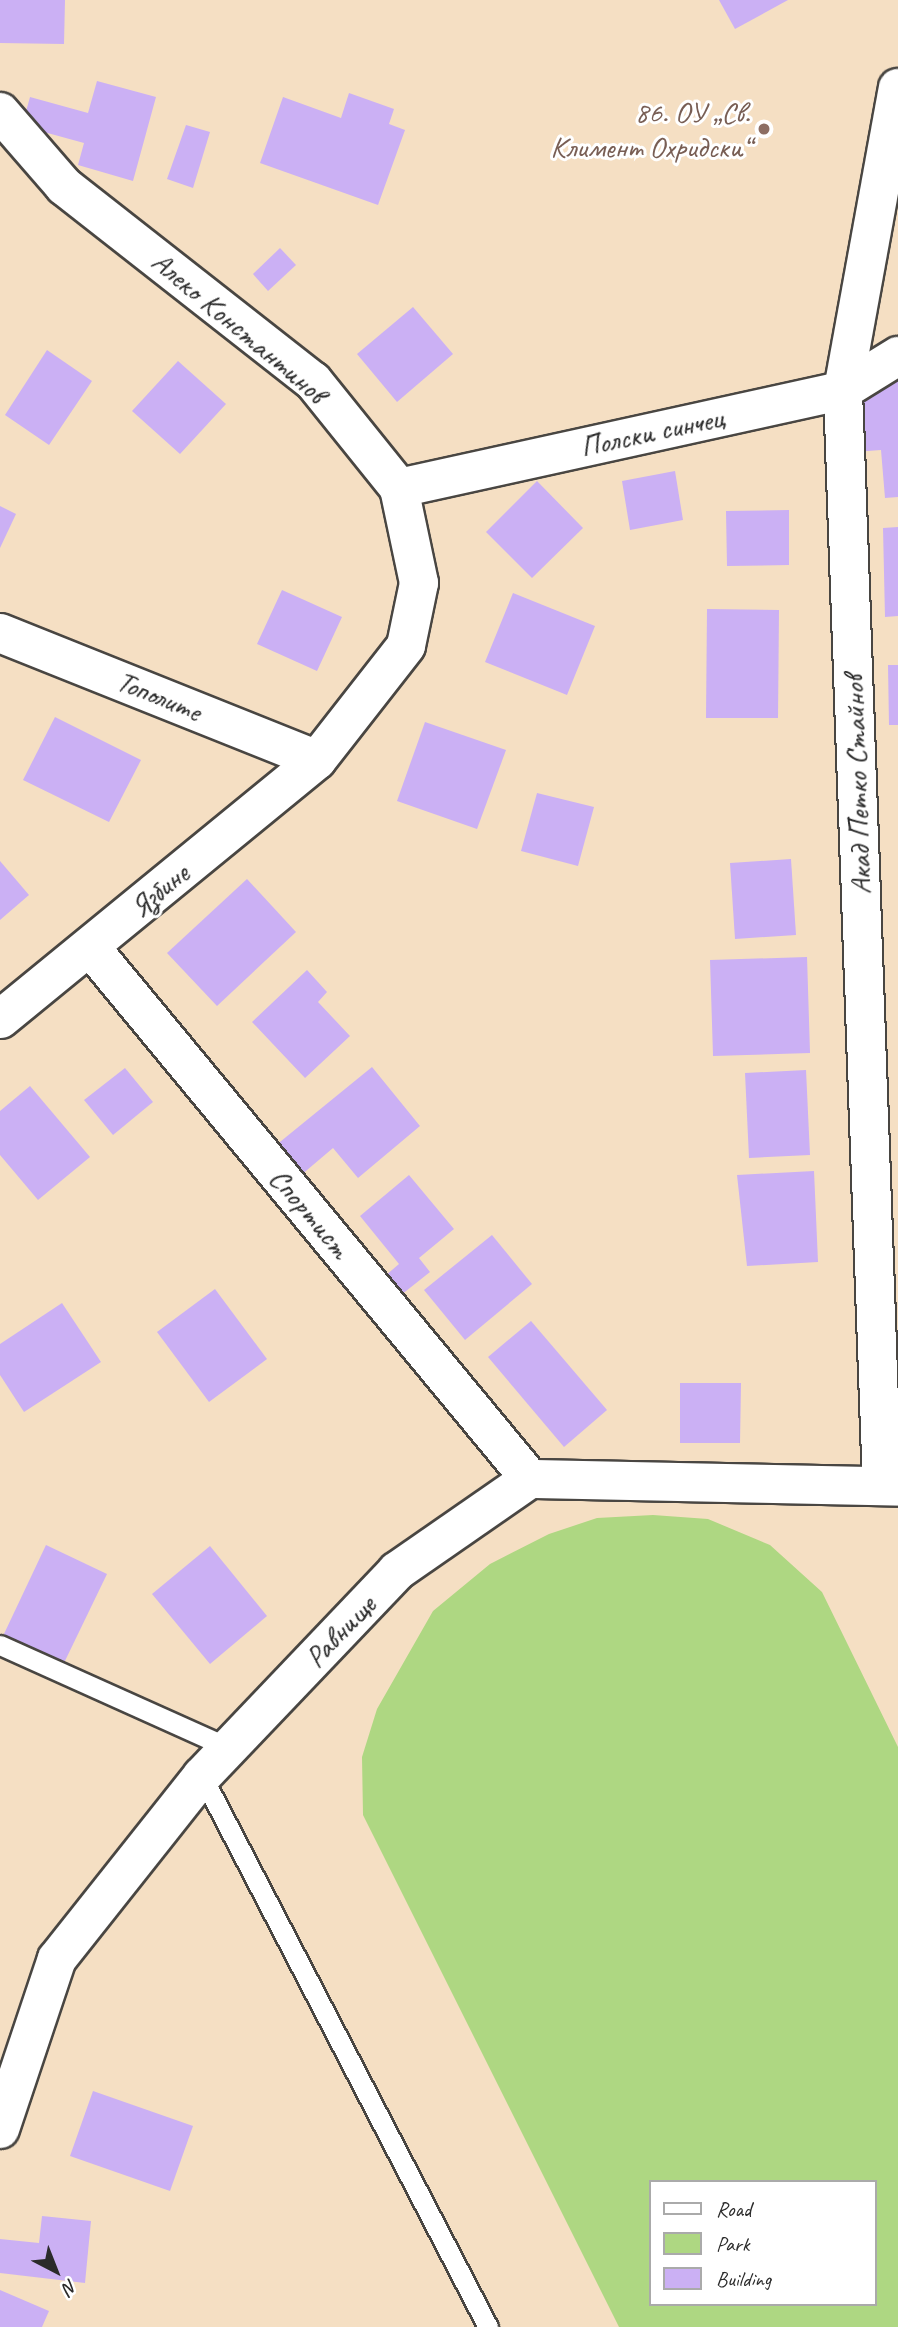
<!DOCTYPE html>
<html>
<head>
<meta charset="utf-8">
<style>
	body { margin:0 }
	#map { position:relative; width:898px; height:2327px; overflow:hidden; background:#f5dfc3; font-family:Caveat,sans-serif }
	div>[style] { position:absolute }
	.green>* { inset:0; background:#aed782 }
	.building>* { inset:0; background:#cbb0f4 }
	.roads { filter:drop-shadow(2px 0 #494642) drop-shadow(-2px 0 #494642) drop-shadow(0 2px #494642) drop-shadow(0 -2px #494642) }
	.lane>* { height:19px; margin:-9.5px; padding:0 9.5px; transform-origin:9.5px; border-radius:9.5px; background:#fff }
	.street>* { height:38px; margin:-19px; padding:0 19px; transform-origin:19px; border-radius:19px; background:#fff }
	.dots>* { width:19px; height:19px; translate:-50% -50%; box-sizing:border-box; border:4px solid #fff; border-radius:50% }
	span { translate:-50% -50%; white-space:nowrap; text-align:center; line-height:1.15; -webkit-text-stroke:6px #fff; paint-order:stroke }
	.education-label { font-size:30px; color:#785e54 }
	.right { translate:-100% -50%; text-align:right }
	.street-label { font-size:30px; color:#2b2b2b }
	.legend { position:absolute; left:649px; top:2180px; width:228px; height:126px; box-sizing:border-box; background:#fff; border:2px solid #aaa; margin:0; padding:9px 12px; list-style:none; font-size:21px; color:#2b2b2b }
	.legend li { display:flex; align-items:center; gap:14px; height:35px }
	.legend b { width:35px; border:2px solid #aaa }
	.north { position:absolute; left:21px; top:2236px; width:70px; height:70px; -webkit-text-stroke:5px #fff; paint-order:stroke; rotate:138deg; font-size:19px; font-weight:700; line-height:28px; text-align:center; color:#2b2b2b }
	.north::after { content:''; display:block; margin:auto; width:24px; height:32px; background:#2b2b2b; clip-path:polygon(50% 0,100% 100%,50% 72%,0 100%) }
</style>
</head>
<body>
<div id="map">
	<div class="green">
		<i style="clip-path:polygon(evenodd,653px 1515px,708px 1519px,770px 1545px,822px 1592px,898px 1747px,898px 2327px,619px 2327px,363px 1815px,362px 1757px,377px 1709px,433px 1611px,490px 1564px,549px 1534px,597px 1518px,653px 1515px,651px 2182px,875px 2182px,875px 2304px,651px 2304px,651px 2182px)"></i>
	</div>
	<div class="building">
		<i style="clip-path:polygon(0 0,65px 0,64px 44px,0 43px)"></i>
		<i style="clip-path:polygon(719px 0,788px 0,735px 29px)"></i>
		<i style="clip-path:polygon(97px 81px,156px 97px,133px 181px,78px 165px,84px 143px,22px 126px,30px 97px,88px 113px)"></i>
		<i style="clip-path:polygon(349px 93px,394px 109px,389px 124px,405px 130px,378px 205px,260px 163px,283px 97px,341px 118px)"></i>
		<i style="clip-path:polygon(186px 125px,210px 132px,193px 188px,167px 179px)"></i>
		<i style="clip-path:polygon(280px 248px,296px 265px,268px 291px,253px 274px)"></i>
		<i style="clip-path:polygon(413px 307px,453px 354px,397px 402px,357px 354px)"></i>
		<i style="clip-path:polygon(47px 350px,92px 381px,49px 445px,5px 415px)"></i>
		<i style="clip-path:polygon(178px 361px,226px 404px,180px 454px,132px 411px)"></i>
		<i style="clip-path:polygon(898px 379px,898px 497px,885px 498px,881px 450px,854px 452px,851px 406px,875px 380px)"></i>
		<i style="clip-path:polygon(675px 471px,683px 520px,630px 530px,622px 481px)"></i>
		<i style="clip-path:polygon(537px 481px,583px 528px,532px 578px,486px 532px)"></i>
		<i style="clip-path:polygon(0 506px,16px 514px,0 548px)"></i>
		<i style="clip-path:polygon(789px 510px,789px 565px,727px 566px,726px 511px)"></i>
		<i style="clip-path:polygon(898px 527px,898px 616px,885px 617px,883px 528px)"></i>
		<i style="clip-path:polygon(282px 590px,342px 617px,317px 671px,257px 644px)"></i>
		<i style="clip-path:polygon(513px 593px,595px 626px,567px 695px,485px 662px)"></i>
		<i style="clip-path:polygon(707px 609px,779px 610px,778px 718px,706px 718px)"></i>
		<i style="clip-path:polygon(888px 665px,898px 665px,898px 725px,889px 725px)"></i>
		<i style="clip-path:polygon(55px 717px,141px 760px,109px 822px,23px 780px)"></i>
		<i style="clip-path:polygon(425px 722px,506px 750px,477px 829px,397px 801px)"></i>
		<i style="clip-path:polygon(537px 793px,594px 807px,578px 866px,521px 851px)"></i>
		<i style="clip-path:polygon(791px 859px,796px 935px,735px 939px,730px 863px)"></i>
		<i style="clip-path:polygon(0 861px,29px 895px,0 920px)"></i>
		<i style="clip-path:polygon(247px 879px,296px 932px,217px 1006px,167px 953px)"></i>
		<i style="clip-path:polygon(807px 957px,810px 1053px,713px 1056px,710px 960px)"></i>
		<i style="clip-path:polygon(307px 970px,327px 992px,318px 1002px,350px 1036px,305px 1078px,252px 1022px)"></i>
		<i style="clip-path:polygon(372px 1067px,420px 1126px,358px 1178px,333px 1148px,300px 1176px,275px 1146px)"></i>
		<i style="clip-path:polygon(125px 1068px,153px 1102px,113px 1135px,84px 1100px)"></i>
		<i style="clip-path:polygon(806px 1070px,810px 1155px,749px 1158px,745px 1073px)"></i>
		<i style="clip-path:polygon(30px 1086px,90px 1157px,38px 1200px,0 1155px,0 1111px)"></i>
		<i style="clip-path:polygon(814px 1171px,818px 1262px,747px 1266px,737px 1175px)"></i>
		<i style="clip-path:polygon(409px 1175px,454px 1229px,419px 1258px,430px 1272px,401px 1295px,385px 1276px,399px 1264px,360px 1216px)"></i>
		<i style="clip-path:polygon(492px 1235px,532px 1284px,465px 1340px,424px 1290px)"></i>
		<i style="clip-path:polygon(215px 1289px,267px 1359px,209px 1402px,157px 1332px)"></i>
		<i style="clip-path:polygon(62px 1303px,101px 1362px,24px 1412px,0 1375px,0 1344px)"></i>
		<i style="clip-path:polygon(531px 1321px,607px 1410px,564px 1447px,488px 1357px)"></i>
		<i style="clip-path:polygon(680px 1383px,741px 1383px,740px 1443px,680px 1443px)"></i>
		<i style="clip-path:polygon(46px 1545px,107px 1574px,63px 1665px,3px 1636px)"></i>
		<i style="clip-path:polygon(210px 1546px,267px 1616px,210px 1664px,152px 1594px)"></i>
		<i style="clip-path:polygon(93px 2091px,193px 2126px,170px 2191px,70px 2156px)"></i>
		<i style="clip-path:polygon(42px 2216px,91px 2221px,85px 2283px,0 2273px,0 2239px,39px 2243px)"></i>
		<i style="clip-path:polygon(0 2290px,49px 2311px,42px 2327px,0 2327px)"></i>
	</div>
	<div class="roads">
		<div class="lane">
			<i style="left:0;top:1645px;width:251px;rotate:24.2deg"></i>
			<i style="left:202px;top:1776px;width:621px;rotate:62.57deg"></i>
		</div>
		<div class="street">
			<i style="left:0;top:112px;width:98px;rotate:49.1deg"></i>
			<i style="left:64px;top:186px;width:316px;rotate:38.1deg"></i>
			<i style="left:313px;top:381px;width:137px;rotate:51.2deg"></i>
			<i style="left:399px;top:488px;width:97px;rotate:78.1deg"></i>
			<i style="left:419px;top:583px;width:64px;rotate:101.7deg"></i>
			<i style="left:406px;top:646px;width:145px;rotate:128deg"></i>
			<i style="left:317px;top:760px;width:409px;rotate:140.7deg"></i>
			<i style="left:399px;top:488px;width:455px;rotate:-12.4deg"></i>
			<i style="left:843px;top:390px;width:65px;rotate:-31.7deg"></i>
			<i style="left:0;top:633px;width:341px;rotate:21.8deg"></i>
			<i style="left:90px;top:947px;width:690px;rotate:50.41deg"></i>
			<i style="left:882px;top:1486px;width:1097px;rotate:-92.04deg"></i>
			<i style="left:843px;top:390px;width:307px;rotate:-79.7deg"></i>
			<i style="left:0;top:2129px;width:179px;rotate:-71.5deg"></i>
			<i style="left:57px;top:1959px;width:233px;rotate:-51.6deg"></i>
			<i style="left:202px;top:1776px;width:283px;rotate:-46.4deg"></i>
			<i style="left:397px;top:1571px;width:162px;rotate:-34.7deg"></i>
			<i style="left:530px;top:1479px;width:368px;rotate:1.2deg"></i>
		</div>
	</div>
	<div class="dots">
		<i style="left:764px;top:129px;background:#8d6e63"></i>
	</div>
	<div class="education-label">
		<span class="right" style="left:750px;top:129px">86. ОУ „Св.<br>Климент Охридски“</span>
	</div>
	<div class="street-label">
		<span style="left:239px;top:327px;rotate:40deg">Алеко Константинов</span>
		<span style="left:652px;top:432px;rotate:-12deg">Полски синчец</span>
		<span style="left:159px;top:696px;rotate:22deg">Тополите</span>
		<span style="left:857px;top:785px;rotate:-92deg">Акад Петко Стайнов</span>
		<span style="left:159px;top:890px;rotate:-39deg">Язбине</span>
		<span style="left:310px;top:1213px;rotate:50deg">Спортист</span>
		<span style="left:340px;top:1631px;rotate:-46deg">Равнище</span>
	</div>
	<ul class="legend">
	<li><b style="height:9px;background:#fff"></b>Road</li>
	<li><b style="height:19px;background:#aed782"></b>Park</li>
	<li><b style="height:19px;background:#cbb0f4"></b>Building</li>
	</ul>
	<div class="north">N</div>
</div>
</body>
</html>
